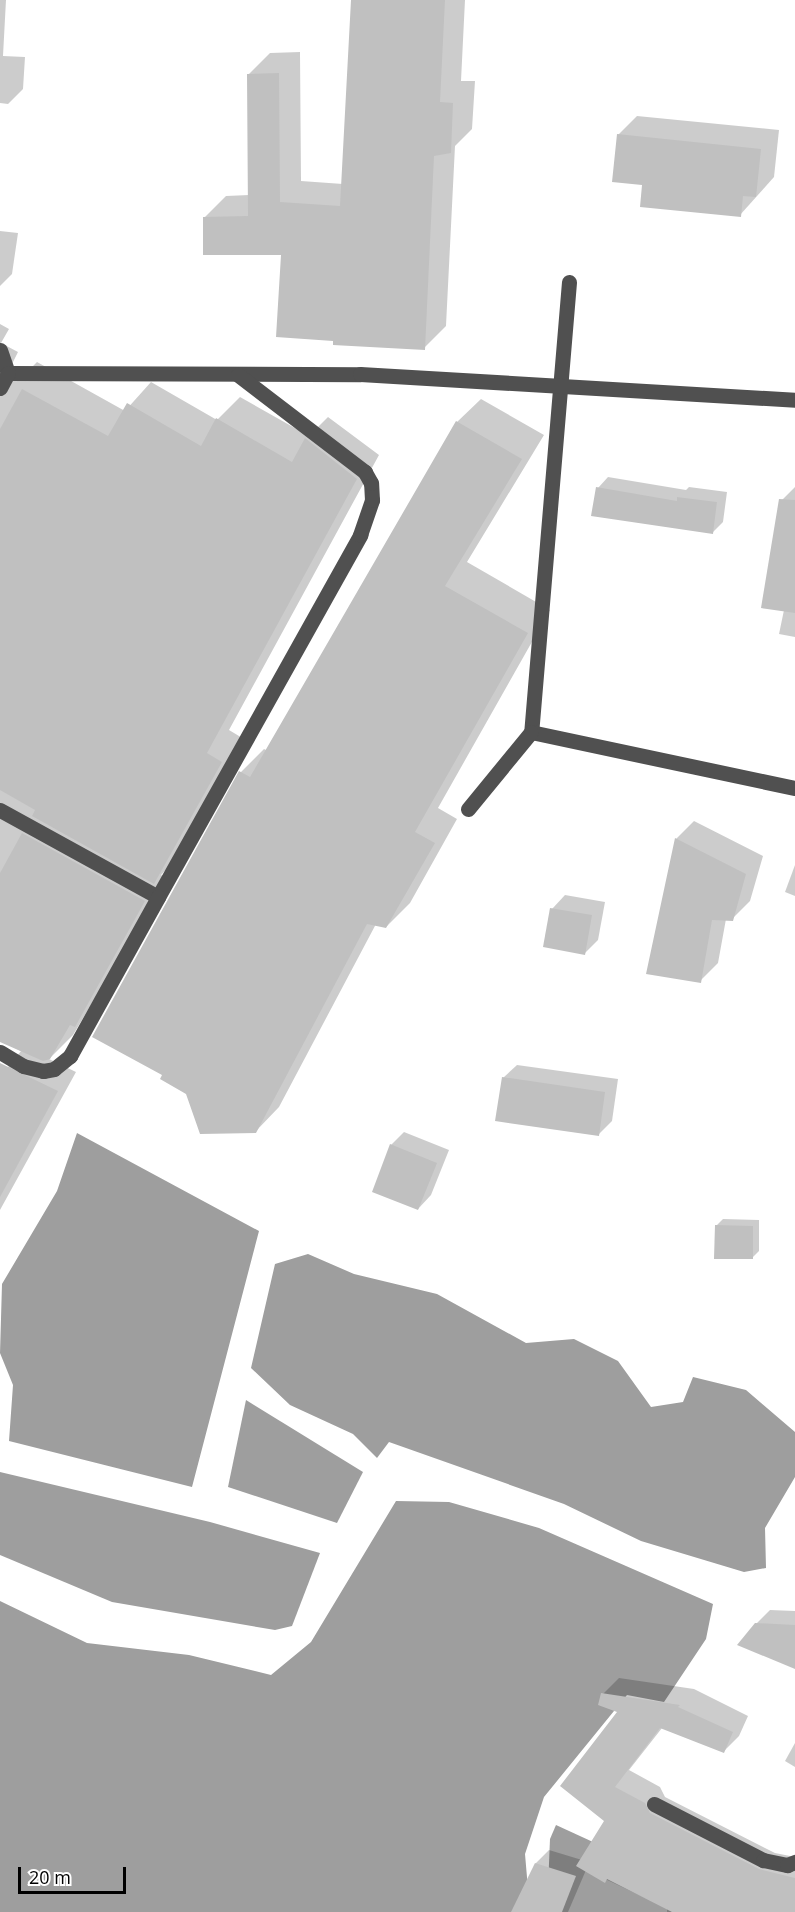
<!DOCTYPE html>
<html>
<head>
<meta charset="utf-8">
<style>
	body { margin:0 }
	#map { position:relative; width:795px; height:1912px; overflow:hidden; background:#fff; font-family:"Open Sans",sans-serif }
	div>[style] { position:absolute }
	.water>* { inset:0; background:#9e9e9e }
	.shadow>* { inset:0; background:#0003 }
	.building>* { inset:0; background:#c0c0c0 }
	.minor>* { height:15px; margin:-7.5px; padding:0 7.5px; transform-origin:7.5px; border-radius:7.5px; background:#505050 }
	span { translate:-50% -50%; white-space:nowrap; text-align:center; line-height:1.15; -webkit-text-stroke:5px #fff; paint-order:stroke }
	.scale { position:absolute; left:18px; top:1867px; width:108px; height:27px; box-sizing:border-box; border:3px solid #000; border-top:0; padding-left:8px; font-size:18px; line-height:21px; white-space:nowrap; color:#000; -webkit-text-stroke:4px #fff; paint-order:stroke }
</style>
</head>
<body>
<div id="map">
	<div class="water">
		<i style="clip-path:polygon(77px 1133px,259px 1231px,192px 1487px,9px 1441px,13px 1385px,0 1353px,2px 1284px,57px 1191px)"></i>
		<i style="clip-path:polygon(308px 1254px,354px 1274px,437px 1294px,526px 1343px,574px 1339px,618px 1361px,651px 1407px,683px 1402px,693px 1377px,746px 1390px,795px 1432px,795px 1477px,765px 1528px,766px 1568px,744px 1572px,641px 1541px,564px 1504px,389px 1442px,377px 1458px,353px 1434px,290px 1405px,251px 1368px,275px 1264px)"></i>
		<i style="clip-path:polygon(246px 1400px,363px 1472px,337px 1523px,228px 1487px)"></i>
		<i style="clip-path:polygon(0 1472px,210px 1522px,320px 1553px,292px 1626px,275px 1630px,112px 1602px,0 1555px)"></i>
		<i style="clip-path:polygon(396px 1501px,449px 1502px,539px 1528px,713px 1604px,706px 1639px,664px 1702px,627px 1695px,544px 1797px,525px 1854px,530px 1912px,0 1912px,0 1601px,87px 1643px,189px 1655px,271px 1675px,311px 1642px)"></i>
		<i style="clip-path:polygon(556px 1825px,593px 1842px,702px 1912px,547px 1912px,550px 1839px)"></i>
	</div>
	<div class="shadow">
		<i style="clip-path:polygon(0 0,6px 0,3px 56px,25px 57px,23px 89px,8px 104px,0 103px)"></i>
		<i style="clip-path:polygon(352px 0,465px 0,461px 81px,475px 81px,472px 129px,455px 146px,446px 326px,424px 348px,335px 340px,283px 253px,204px 218px,226px 196px,249px 195px,248px 75px,270px 53px,300px 52px,301px 181px,343px 184px)"></i>
		<i style="clip-path:polygon(637px 116px,779px 130px,774px 177px,740px 215px,643px 183px,618px 135px)"></i>
		<i style="clip-path:polygon(0 231px,18px 233px,12px 274px,0 286px)"></i>
		<i style="clip-path:polygon(0 324px,9px 329px,1px 343px,18px 352px,12px 364px,19px 375px,25px 374px,37px 362px,125px 411px,151px 382px,217px 420px,240px 397px,309px 436px,328px 417px,379px 455px,229px 730px,244px 739px,176px 859px,161px 875px,166px 878px,73px 1035px,49px 1059px,76px 1072px,0 1210px,0 1077px,21px 1051px,15px 1048px,0 1008px)"></i>
		<i style="clip-path:polygon(481px 399px,544px 435px,467px 562px,550px 610px,438px 808px,457px 819px,410px 903px,386px 927px,376px 924px,279px 1107px,256px 1131px,241px 772px,264px 749px,268px 751px,457px 422px)"></i>
		<i style="clip-path:polygon(608px 477px,686px 490px,689px 487px,727px 492px,723px 522px,712px 533px,598px 488px)"></i>
		<i style="clip-path:polygon(795px 487px,795px 637px,779px 634px,784px 610px,780px 502px)"></i>
		<i style="clip-path:polygon(694px 821px,763px 856px,750px 901px,732px 919px,726px 919px,718px 963px,700px 981px,648px 972px,676px 839px)"></i>
		<i style="clip-path:polygon(795px 865px,795px 896px,785px 892px)"></i>
		<i style="clip-path:polygon(565px 895px,605px 902px,598px 940px,584px 954px,552px 909px)"></i>
		<i style="clip-path:polygon(517px 1065px,618px 1079px,612px 1121px,598px 1135px,503px 1078px)"></i>
		<i style="clip-path:polygon(404px 1132px,449px 1150px,431px 1195px,418px 1209px,391px 1145px)"></i>
		<i style="clip-path:polygon(723px 1219px,759px 1220px,759px 1251px,752px 1258px,716px 1226px)"></i>
		<i style="clip-path:polygon(770px 1610px,795px 1611px,795px 1667px,756px 1624px)"></i>
		<i style="clip-path:polygon(619px 1678px,694px 1689px,748px 1716px,739px 1736px,724px 1751px,662px 1728px,629px 1770px,660px 1787px,665px 1797px,775px 1853px,795px 1857px,795px 1912px,667px 1912px,667px 1908px,586px 1870px,568px 1912px,529px 1912px,536px 1863px,549px 1850px,582px 1860px,606px 1821px,619px 1711px,603px 1694px)"></i>
		<i style="clip-path:polygon(795px 1743px,795px 1767px,785px 1761px)"></i>
	</div>
	<div class="building">
		<i style="clip-path:polygon(351px 0,445px 0,440px 102px,453px 103px,451px 153px,434px 156px,425px 350px,333px 345px,333px 341px,276px 337px,281px 255px,203px 255px,203px 217px,248px 216px,247px 74px,279px 73px,280px 202px,340px 206px)"></i>
		<i style="clip-path:polygon(617px 134px,761px 149px,756px 197px,743px 196px,741px 217px,640px 207px,642px 185px,612px 182px)"></i>
		<i style="clip-path:polygon(22px 389px,108px 436px,127px 403px,201px 446px,216px 418px,292px 462px,305px 438px,357px 479px,207px 753px,222px 762px,154px 884px,32px 816px,35px 810px,0 790px,0 429px)"></i>
		<i style="clip-path:polygon(456px 421px,522px 459px,445px 586px,528px 633px,415px 832px,435px 843px,386px 928px,367px 924px,256px 1133px,200px 1134px,186px 1094px,160px 1079px,162px 1075px,92px 1037px,239px 771px,250px 777px)"></i>
		<i style="clip-path:polygon(596px 487px,677px 501px,677px 497px,717px 502px,713px 534px,591px 516px)"></i>
		<i style="clip-path:polygon(779px 499px,795px 500px,795px 613px,761px 608px)"></i>
		<i style="clip-path:polygon(22px 833px,145px 901px,75px 1027px,70px 1025px,50px 1059px,43px 1061px,0 1042px,0 873px)"></i>
		<i style="clip-path:polygon(675px 838px,746px 874px,733px 921px,712px 920px,701px 983px,646px 974px)"></i>
		<i style="clip-path:polygon(550px 908px,592px 915px,585px 955px,543px 947px)"></i>
		<i style="clip-path:polygon(0 1063px,58px 1091px,0 1197px)"></i>
		<i style="clip-path:polygon(502px 1077px,605px 1092px,599px 1136px,495px 1121px)"></i>
		<i style="clip-path:polygon(390px 1144px,437px 1163px,418px 1210px,372px 1192px)"></i>
		<i style="clip-path:polygon(715px 1225px,753px 1226px,753px 1259px,714px 1259px)"></i>
		<i style="clip-path:polygon(755px 1623px,795px 1625px,795px 1669px,737px 1645px)"></i>
		<i style="clip-path:polygon(601px 1693px,680px 1705px,678px 1707px,733px 1732px,724px 1753px,660px 1728px,615px 1787px,645px 1803px,650px 1813px,759px 1869px,795px 1878px,795px 1912px,672px 1912px,607px 1879px,605px 1883px,576px 1866px,604px 1821px,560px 1786px,617px 1712px,598px 1705px)"></i>
		<i style="clip-path:polygon(535px 1863px,576px 1876px,562px 1912px,511px 1912px)"></i>
	</div>
	<div class="minor">
		<i style="left:569px;top:282px;width:452px;rotate:94.8deg"></i>
		<i style="left:531px;top:732px;width:270px;rotate:12deg"></i>
		<i style="left:0;top:350px;width:24px;rotate:71deg"></i>
		<i style="left:8px;top:373px;width:352px;rotate:0.2deg"></i>
		<i style="left:360px;top:374px;width:436px;rotate:3.4deg"></i>
		<i style="left:0;top:388px;width:17px;rotate:-62deg"></i>
		<i style="left:468px;top:809px;width:99px;rotate:-50.7deg"></i>
		<i style="left:0;top:810px;width:180px;rotate:28.8deg"></i>
		<i style="left:158px;top:897px;width:415px;rotate:-60.8deg"></i>
		<i style="left:360px;top:535px;width:37px;rotate:-71deg"></i>
		<i style="left:372px;top:500px;width:17px;rotate:-93deg"></i>
		<i style="left:371px;top:483px;width:13px;rotate:-119deg"></i>
		<i style="left:365px;top:472px;width:160px;rotate:-142.6deg"></i>
		<i style="left:0;top:1052px;width:27px;rotate:31deg"></i>
		<i style="left:23px;top:1066px;width:21px;rotate:14deg"></i>
		<i style="left:43px;top:1071px;width:11px;rotate:-10deg"></i>
		<i style="left:54px;top:1069px;width:21px;rotate:-39deg"></i>
		<i style="left:70px;top:1056px;width:182px;rotate:-61deg"></i>
		<i style="left:654px;top:1804px;width:123px;rotate:27.2deg"></i>
		<i style="left:763px;top:1860px;width:25px;rotate:12deg"></i>
		<i style="left:787px;top:1865px;width:9px;rotate:-21deg"></i>
	</div>
	<div class="scale">20 m</div>
</div>
</body>
</html>
